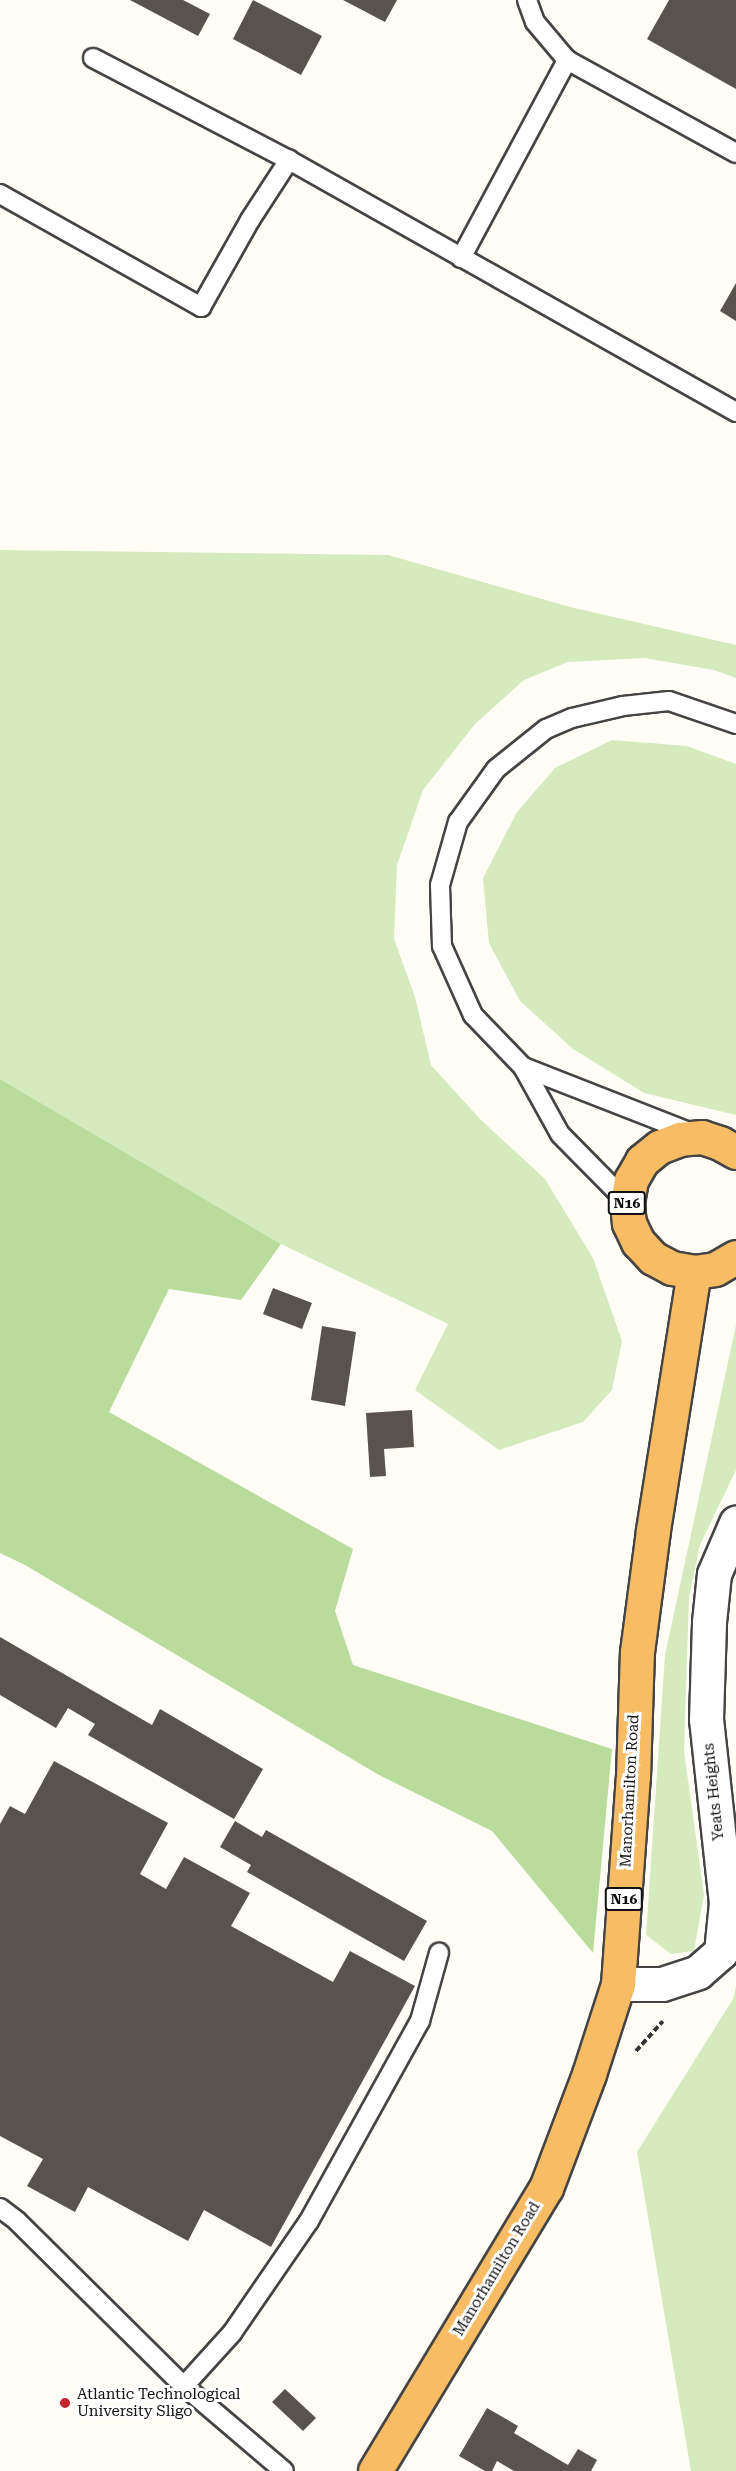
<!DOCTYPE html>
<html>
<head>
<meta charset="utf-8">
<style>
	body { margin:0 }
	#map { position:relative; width:736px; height:2471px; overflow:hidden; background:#fffdf5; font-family:"Roboto Serif",serif }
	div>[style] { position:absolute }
	.green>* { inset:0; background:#d5ebbd }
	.forest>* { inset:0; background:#b9dc9c }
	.building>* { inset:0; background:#5a524d }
	.path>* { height:4px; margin-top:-2px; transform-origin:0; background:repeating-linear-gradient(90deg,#333 0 6px,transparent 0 9px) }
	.roads { filter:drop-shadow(2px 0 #444) drop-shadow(-2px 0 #444) drop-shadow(0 2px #444) drop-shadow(0 -2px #444) }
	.service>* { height:18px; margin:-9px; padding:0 9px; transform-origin:9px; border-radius:9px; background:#fff }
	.minor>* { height:33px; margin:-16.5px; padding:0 16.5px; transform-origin:16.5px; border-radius:16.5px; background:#fff }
	.trunk>* { height:33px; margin:-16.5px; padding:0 16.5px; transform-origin:16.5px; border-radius:16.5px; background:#f7bc64 }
	.dots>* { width:16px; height:16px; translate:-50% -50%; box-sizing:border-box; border:3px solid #fff; border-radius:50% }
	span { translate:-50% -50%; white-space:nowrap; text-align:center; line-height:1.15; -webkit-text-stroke:6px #fff; paint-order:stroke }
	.shield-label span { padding:2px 4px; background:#fff; border:2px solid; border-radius:4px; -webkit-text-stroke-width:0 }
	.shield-label { font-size:14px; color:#111; font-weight:700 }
	.street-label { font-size:15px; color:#111 }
	.poi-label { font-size:15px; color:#111 }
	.left { translate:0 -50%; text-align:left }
</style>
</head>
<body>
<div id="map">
	<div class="green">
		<i style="clip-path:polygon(0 550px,388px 555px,570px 607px,736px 645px,736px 678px,714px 670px,644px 658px,568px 662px,524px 680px,475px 724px,423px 790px,397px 865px,394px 939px,415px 997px,431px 1065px,480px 1119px,545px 1179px,593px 1258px,622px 1341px,612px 1390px,583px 1422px,499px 1450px,415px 1390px,448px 1324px,281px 1244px,0 1079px)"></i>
		<i style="clip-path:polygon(612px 740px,687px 746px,736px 764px,736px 1115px,644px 1093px,573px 1049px,520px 1001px,489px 943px,483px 878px,517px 812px,555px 768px)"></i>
		<i style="clip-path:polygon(736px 1325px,736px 1470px,700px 1545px,689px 1597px,684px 1751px,704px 1895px,694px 1951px,671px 1954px,646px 1935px,665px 1655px)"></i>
		<i style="clip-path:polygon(736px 1987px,736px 2471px,691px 2471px,637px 2152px,733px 1999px)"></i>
	</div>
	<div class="forest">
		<i style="clip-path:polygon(0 1079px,281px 1244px,241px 1300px,169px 1289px,109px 1412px,353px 1549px,335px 1611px,353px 1665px,612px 1749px,593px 1953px,492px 1831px,379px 1775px,25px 1565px,0 1553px)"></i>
	</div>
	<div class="building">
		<i style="clip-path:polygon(130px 0,183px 0,210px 14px,198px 36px)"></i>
		<i style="clip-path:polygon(253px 0,322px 36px,301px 75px,233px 39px)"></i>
		<i style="clip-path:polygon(343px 0,397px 0,385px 22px)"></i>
		<i style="clip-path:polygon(669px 0,736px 0,736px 89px,647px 39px)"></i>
		<i style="clip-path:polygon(736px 283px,736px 321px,720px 311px)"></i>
		<i style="clip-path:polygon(273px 1288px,312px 1303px,302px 1329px,263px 1314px)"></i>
		<i style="clip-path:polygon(322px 1326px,356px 1332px,345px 1406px,311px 1400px)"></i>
		<i style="clip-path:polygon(412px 1410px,414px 1447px,384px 1449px,386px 1476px,370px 1477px,366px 1413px)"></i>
		<i style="clip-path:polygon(0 1637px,152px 1725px,160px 1709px,263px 1769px,234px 1819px,88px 1735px,95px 1724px,68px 1708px,56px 1728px,0 1695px)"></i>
		<i style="clip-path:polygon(54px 1761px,168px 1823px,140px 1874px,166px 1889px,184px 1857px,250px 1893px,231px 1926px,333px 1982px,350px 1951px,415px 1986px,271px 2247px,204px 2210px,188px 2241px,88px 2187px,75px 2212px,27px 2186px,43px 2159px,0 2136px,0 1824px,10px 1806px,25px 1814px)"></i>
		<i style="clip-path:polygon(235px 1821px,262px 1837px,266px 1830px,427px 1921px,404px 1961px,247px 1872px,251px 1865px,220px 1847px)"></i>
		<i style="clip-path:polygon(285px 2389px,316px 2418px,303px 2431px,272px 2402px)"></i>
		<i style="clip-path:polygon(487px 2408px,518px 2426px,514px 2433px,568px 2465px,578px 2449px,597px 2460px,591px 2471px,514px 2471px,497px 2461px,492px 2471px,485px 2471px,459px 2456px)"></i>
	</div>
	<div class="path">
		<i style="left:636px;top:2051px;width:40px;rotate:-48deg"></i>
	</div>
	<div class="roads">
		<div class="service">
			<i style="left:93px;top:58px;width:221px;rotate:27.5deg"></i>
			<i style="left:567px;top:60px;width:193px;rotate:28.8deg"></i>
			<i style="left:0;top:194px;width:231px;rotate:29.3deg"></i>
			<i style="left:201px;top:307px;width:100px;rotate:-60.6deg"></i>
			<i style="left:250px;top:220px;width:72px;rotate:-57deg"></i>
			<i style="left:289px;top:160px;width:513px;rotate:29.41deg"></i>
			<i style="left:461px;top:258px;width:225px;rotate:-61.8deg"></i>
			<i style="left:567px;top:60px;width:50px;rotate:-130.1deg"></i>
			<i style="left:535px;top:22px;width:23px;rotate:-110deg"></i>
			<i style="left:523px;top:1067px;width:180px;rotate:21.4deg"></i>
			<i style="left:627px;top:1202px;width:95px;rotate:-134.6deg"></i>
			<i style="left:560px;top:1134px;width:77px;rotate:-118.9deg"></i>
			<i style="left:523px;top:1067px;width:72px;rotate:-133.9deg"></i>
			<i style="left:473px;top:1015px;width:76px;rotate:-114.2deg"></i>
			<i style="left:442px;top:946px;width:61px;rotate:-91.9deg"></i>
			<i style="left:440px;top:885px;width:66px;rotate:-74.1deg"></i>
			<i style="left:458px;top:822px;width:65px;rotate:-54.4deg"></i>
			<i style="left:496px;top:769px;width:64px;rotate:-38.7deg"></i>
			<i style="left:546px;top:729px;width:28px;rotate:-23deg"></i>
			<i style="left:572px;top:718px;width:52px;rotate:-13.2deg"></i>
			<i style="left:623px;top:706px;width:46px;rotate:-6.2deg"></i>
			<i style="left:669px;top:701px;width:71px;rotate:18.9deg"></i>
			<i style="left:0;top:2208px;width:21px;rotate:37deg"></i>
			<i style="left:17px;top:2221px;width:235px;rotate:44.7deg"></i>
			<i style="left:184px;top:2386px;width:131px;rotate:40.4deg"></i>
			<i style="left:184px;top:2386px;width:72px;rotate:-47.8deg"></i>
			<i style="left:232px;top:2333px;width:136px;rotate:-55.5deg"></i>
			<i style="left:309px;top:2221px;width:229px;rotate:-61deg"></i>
			<i style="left:420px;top:2021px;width:71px;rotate:-74.4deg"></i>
		</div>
		<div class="minor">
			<i style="left:618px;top:1984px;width:44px"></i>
			<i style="left:662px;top:1984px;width:38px;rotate:-18deg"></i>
			<i style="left:698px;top:1972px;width:30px;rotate:-41deg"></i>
			<i style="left:721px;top:1952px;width:49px;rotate:-84.2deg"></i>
			<i style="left:726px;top:1903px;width:185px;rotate:-96.2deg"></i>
			<i style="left:706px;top:1719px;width:97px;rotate:-88.2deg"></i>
			<i style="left:709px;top:1622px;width:48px;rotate:-84.1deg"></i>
			<i style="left:714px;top:1574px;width:56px;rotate:-66.7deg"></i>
		</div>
		<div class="trunk">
			<i style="left:736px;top:1152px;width:18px;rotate:-151deg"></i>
			<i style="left:720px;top:1143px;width:19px;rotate:-162deg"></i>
			<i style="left:702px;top:1137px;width:22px;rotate:175deg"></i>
			<i style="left:680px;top:1139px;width:22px;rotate:159deg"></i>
			<i style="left:659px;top:1147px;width:22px;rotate:141deg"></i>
			<i style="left:642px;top:1161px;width:22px;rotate:120deg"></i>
			<i style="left:631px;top:1180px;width:22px;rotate:100deg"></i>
			<i style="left:627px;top:1202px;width:21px;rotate:85deg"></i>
			<i style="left:629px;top:1223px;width:21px;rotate:65deg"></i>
			<i style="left:638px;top:1242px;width:22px;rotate:47deg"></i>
			<i style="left:653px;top:1258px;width:21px;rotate:28deg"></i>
			<i style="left:672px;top:1268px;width:22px;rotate:10deg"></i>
			<i style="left:694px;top:1272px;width:21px;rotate:-8deg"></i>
			<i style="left:715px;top:1269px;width:24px;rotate:-30deg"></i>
			<i style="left:375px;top:2471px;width:331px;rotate:-58.9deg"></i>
			<i style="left:546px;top:2188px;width:122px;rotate:-69.3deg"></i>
			<i style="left:589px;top:2074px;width:95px;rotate:-72.1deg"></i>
			<i style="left:618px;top:1984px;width:208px;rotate:-85.9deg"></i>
			<i style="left:633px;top:1777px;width:125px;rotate:-88.2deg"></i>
			<i style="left:637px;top:1652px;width:123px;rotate:-82.5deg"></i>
			<i style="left:653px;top:1530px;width:261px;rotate:-81deg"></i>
		</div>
	</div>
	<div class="dots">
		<i style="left:65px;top:2403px;background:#c4262e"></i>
	</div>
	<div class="shield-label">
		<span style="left:627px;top:1203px">N16</span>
		<span style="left:624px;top:1899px">N16</span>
	</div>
	<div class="street-label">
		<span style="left:630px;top:1791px;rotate:-87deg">Manorhamilton Road</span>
		<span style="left:714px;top:1792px;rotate:-96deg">Yeats Heights</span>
		<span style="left:497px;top:2269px;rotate:-59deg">Manorhamilton Road</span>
	</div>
	<div class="poi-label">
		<span class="left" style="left:77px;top:2403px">Atlantic Technological<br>University Sligo</span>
	</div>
</div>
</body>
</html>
